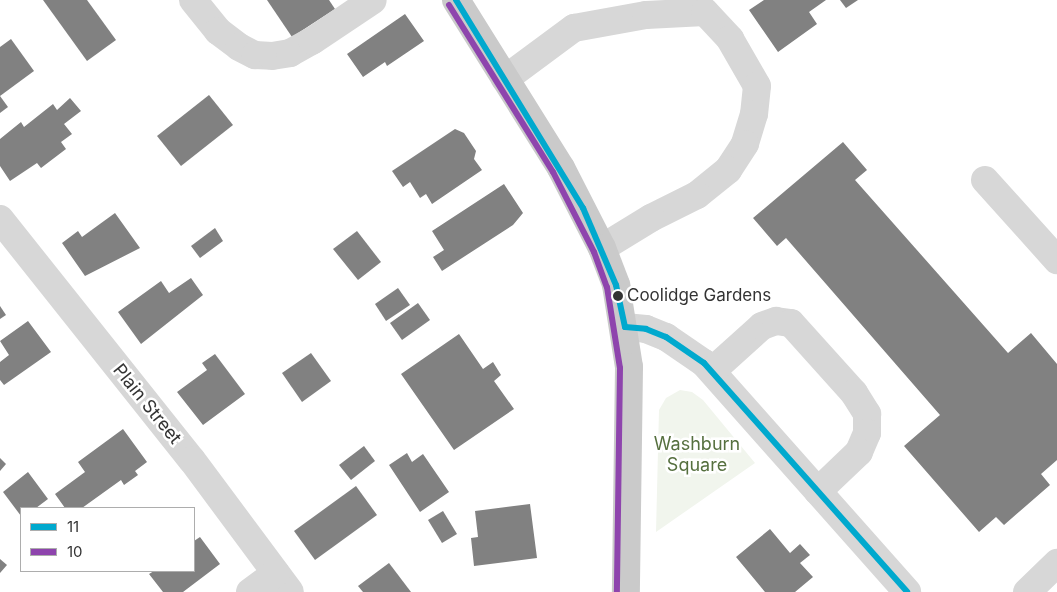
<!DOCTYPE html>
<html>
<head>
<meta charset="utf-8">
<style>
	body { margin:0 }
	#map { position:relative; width:1057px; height:592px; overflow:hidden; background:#fff; font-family:Inter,sans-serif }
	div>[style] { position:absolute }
	.green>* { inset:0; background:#f1f5ed }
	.building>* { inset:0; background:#818181 }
	.minor>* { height:28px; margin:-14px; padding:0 14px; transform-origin:14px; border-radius:14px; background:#d7d7d7 }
	.major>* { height:28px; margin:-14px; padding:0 14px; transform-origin:14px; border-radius:14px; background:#cacaca }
	.bus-1>* { height:6px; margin:-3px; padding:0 3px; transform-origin:3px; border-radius:3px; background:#00a9ce }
	.bus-2>* { height:6px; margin:-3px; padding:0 3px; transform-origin:3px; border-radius:3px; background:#8e44ad }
	.dots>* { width:14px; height:14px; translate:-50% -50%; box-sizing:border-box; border:2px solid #fff; border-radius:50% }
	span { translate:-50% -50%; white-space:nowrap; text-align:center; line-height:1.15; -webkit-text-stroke:5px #fff; paint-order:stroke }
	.bus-label { font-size:17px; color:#333 }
	.left { translate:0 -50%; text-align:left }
	.street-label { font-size:18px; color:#333 }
	.park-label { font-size:18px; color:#56703f }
	.legend { position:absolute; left:20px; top:507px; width:175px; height:65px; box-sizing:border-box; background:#fff; border:1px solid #adadad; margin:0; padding:6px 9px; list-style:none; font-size:15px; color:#333 }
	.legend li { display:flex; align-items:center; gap:10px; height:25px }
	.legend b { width:25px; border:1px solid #adadad }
</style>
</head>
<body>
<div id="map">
	<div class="green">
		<i style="clip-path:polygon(680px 390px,692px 392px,703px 400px,755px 463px,656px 532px,659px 410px,666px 398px)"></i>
	</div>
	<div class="building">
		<i style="clip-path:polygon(43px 0,87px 0,116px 40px,87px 61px)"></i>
		<i style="clip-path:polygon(267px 0,329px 0,335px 9px,292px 37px)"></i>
		<i style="clip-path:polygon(764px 0,826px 0,809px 12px,817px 24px,778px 52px,749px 10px)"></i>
		<i style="clip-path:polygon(840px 0,858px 0,846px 8px)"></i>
		<i style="clip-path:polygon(405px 14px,424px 41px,387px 66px,385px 62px,363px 77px,347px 54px)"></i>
		<i style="clip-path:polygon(11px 39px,34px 71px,0 96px,0 47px)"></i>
		<i style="clip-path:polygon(209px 95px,233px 125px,181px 166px,157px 136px)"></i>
		<i style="clip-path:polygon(0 96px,8px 107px,0 113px)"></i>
		<i style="clip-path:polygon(70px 98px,81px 111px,64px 124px,72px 134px,61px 142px,66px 149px,41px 168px,37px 163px,10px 181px,0 166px,0 139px,21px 122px,24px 127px,53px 104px,57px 110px)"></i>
		<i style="clip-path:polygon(455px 129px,464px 133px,476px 151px,474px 159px,482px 170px,432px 204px,426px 194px,420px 198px,410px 182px,403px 187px,392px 171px)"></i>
		<i style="clip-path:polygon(843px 142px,867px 170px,855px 180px,1008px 353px,1031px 333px,1057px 364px,1057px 460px,1041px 474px,1050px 485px,1004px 525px,996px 517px,979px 532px,904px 446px,940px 415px,786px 238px,777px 246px,753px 218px)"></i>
		<i style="clip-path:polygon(504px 184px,523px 213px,513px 225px,442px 271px,433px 257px,444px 250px,432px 231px)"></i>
		<i style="clip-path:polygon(115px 213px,140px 248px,85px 276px,62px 243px,78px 231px,82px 237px)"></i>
		<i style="clip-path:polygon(215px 228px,223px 241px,200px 258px,191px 246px)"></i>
		<i style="clip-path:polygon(357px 231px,381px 262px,358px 280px,333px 249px)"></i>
		<i style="clip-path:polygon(191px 278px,203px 295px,141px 344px,118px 312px,161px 281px,169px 293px)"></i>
		<i style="clip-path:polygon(398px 288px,410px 305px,386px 321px,375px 304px)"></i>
		<i style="clip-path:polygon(418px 303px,430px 320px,402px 340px,390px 323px)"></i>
		<i style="clip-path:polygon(0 306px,6px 315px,0 319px)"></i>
		<i style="clip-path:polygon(28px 321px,51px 352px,4px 385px,0 380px,0 362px,9px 355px,0 341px)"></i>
		<i style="clip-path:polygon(459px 334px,483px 369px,493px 362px,501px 375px,494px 381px,514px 409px,454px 450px,401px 374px)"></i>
		<i style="clip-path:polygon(311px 353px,331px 381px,302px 402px,282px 373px)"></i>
		<i style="clip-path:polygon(215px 354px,245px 394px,203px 425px,177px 392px,207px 370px,202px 363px)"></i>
		<i style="clip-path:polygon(123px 429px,147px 462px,135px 471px,138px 475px,124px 485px,121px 480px,82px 508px,65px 508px,55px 494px,85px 472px,78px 462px)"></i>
		<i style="clip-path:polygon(364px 446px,375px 461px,351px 480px,339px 465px)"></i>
		<i style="clip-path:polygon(407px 453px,412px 462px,423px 454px,449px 492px,420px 512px,389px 465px)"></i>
		<i style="clip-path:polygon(0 458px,6px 464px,0 471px)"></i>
		<i style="clip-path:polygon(28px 472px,48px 499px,36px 508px,21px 508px,21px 516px,3px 492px)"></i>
		<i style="clip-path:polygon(356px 486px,377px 515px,315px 560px,294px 531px)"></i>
		<i style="clip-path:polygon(530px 504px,537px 558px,474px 566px,471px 538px,478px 537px,475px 511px)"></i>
		<i style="clip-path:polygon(443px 511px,457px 534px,442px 543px,428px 520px)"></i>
		<i style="clip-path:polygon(770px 529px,790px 553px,800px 544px,810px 555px,800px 563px,813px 577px,795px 592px,765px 592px,736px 557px)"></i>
		<i style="clip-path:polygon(200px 537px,220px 564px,183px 592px,163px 592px,149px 574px,154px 571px,194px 571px,194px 541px)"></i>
		<i style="clip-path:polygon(0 559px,7px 565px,0 573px)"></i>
		<i style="clip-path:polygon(389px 563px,411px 592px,363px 592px,358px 586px)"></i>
	</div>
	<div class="minor">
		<i style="left:193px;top:0;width:40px;rotate:51deg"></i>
		<i style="left:218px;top:31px;width:26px;rotate:37deg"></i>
		<i style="left:239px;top:47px;width:18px;rotate:27deg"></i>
		<i style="left:255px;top:55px;width:17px;rotate:3deg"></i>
		<i style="left:272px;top:56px;width:18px;rotate:-9deg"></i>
		<i style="left:290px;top:53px;width:25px;rotate:-29deg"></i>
		<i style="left:312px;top:41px;width:73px;rotate:-33.9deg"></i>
		<i style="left:505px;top:79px;width:86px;rotate:-36.5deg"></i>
		<i style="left:574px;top:28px;width:73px;rotate:-10.2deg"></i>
		<i style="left:646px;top:15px;width:59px;rotate:-2.9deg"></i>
		<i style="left:705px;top:12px;width:37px;rotate:47deg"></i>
		<i style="left:730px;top:39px;width:54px;rotate:60.1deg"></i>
		<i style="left:757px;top:86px;width:28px;rotate:96deg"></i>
		<i style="left:754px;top:114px;width:31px;rotate:107deg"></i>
		<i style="left:745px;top:144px;width:31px;rotate:123deg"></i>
		<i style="left:728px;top:170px;width:40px;rotate:141deg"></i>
		<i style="left:697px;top:195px;width:51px;rotate:153.4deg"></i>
		<i style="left:651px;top:218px;width:57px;rotate:148.5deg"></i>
		<i style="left:985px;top:180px;width:108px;rotate:48deg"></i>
		<i style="left:0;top:219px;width:308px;rotate:51.5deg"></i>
		<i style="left:192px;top:460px;width:164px;rotate:53.4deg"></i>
		<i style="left:625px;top:327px;width:21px;rotate:5deg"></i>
		<i style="left:646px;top:329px;width:22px;rotate:22deg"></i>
		<i style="left:666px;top:337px;width:46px;rotate:34.4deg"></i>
		<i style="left:704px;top:363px;width:306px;rotate:48.4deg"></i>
		<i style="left:712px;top:371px;width:67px;rotate:-42deg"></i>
		<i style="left:762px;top:326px;width:15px;rotate:-20deg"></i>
		<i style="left:776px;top:321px;width:15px;rotate:8deg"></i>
		<i style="left:791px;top:323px;width:94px;rotate:48deg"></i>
		<i style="left:854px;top:393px;width:25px;rotate:58deg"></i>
		<i style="left:867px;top:414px;width:19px;rotate:90deg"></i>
		<i style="left:867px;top:433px;width:21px;rotate:113deg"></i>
		<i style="left:859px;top:452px;width:57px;rotate:136.4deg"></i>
		<i style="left:250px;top:592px;width:32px;rotate:-36deg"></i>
		<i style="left:1027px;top:592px;width:42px;rotate:-44deg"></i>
	</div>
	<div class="major">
		<i style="left:456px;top:0;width:198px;rotate:58deg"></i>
		<i style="left:561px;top:168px;width:90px;rotate:62.9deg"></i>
		<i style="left:602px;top:248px;width:40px;rotate:69deg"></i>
		<i style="left:616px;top:285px;width:83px;rotate:81deg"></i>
		<i style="left:629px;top:367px;width:225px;rotate:90.8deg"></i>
	</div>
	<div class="bus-1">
		<i style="left:456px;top:0;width:244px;rotate:58.6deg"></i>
		<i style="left:583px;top:208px;width:84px;rotate:66.8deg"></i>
		<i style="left:616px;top:285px;width:43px;rotate:77.9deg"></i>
		<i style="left:625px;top:327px;width:21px;rotate:5deg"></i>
		<i style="left:646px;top:329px;width:22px;rotate:22deg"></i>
		<i style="left:666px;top:337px;width:46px;rotate:34.4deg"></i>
		<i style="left:704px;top:363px;width:306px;rotate:48.4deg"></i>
	</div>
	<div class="bus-2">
		<i style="left:449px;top:5px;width:197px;rotate:58.1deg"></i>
		<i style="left:553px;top:172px;width:90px;rotate:62.9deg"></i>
		<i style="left:594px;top:252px;width:37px;rotate:70deg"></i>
		<i style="left:607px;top:287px;width:82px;rotate:80.9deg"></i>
		<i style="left:620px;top:368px;width:224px;rotate:90.8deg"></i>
	</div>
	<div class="dots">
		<i style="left:618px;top:296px;background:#333"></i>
	</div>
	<div class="bus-label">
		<span class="left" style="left:627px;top:296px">Coolidge Gardens</span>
	</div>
	<div class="street-label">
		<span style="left:147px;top:404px;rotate:51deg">Plain Street</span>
	</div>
	<div class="park-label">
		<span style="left:697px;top:455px">Washburn<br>Square</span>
	</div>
	<ul class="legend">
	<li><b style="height:6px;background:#00a9ce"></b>11</li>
	<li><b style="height:6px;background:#8e44ad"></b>10</li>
	</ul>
</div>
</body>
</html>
